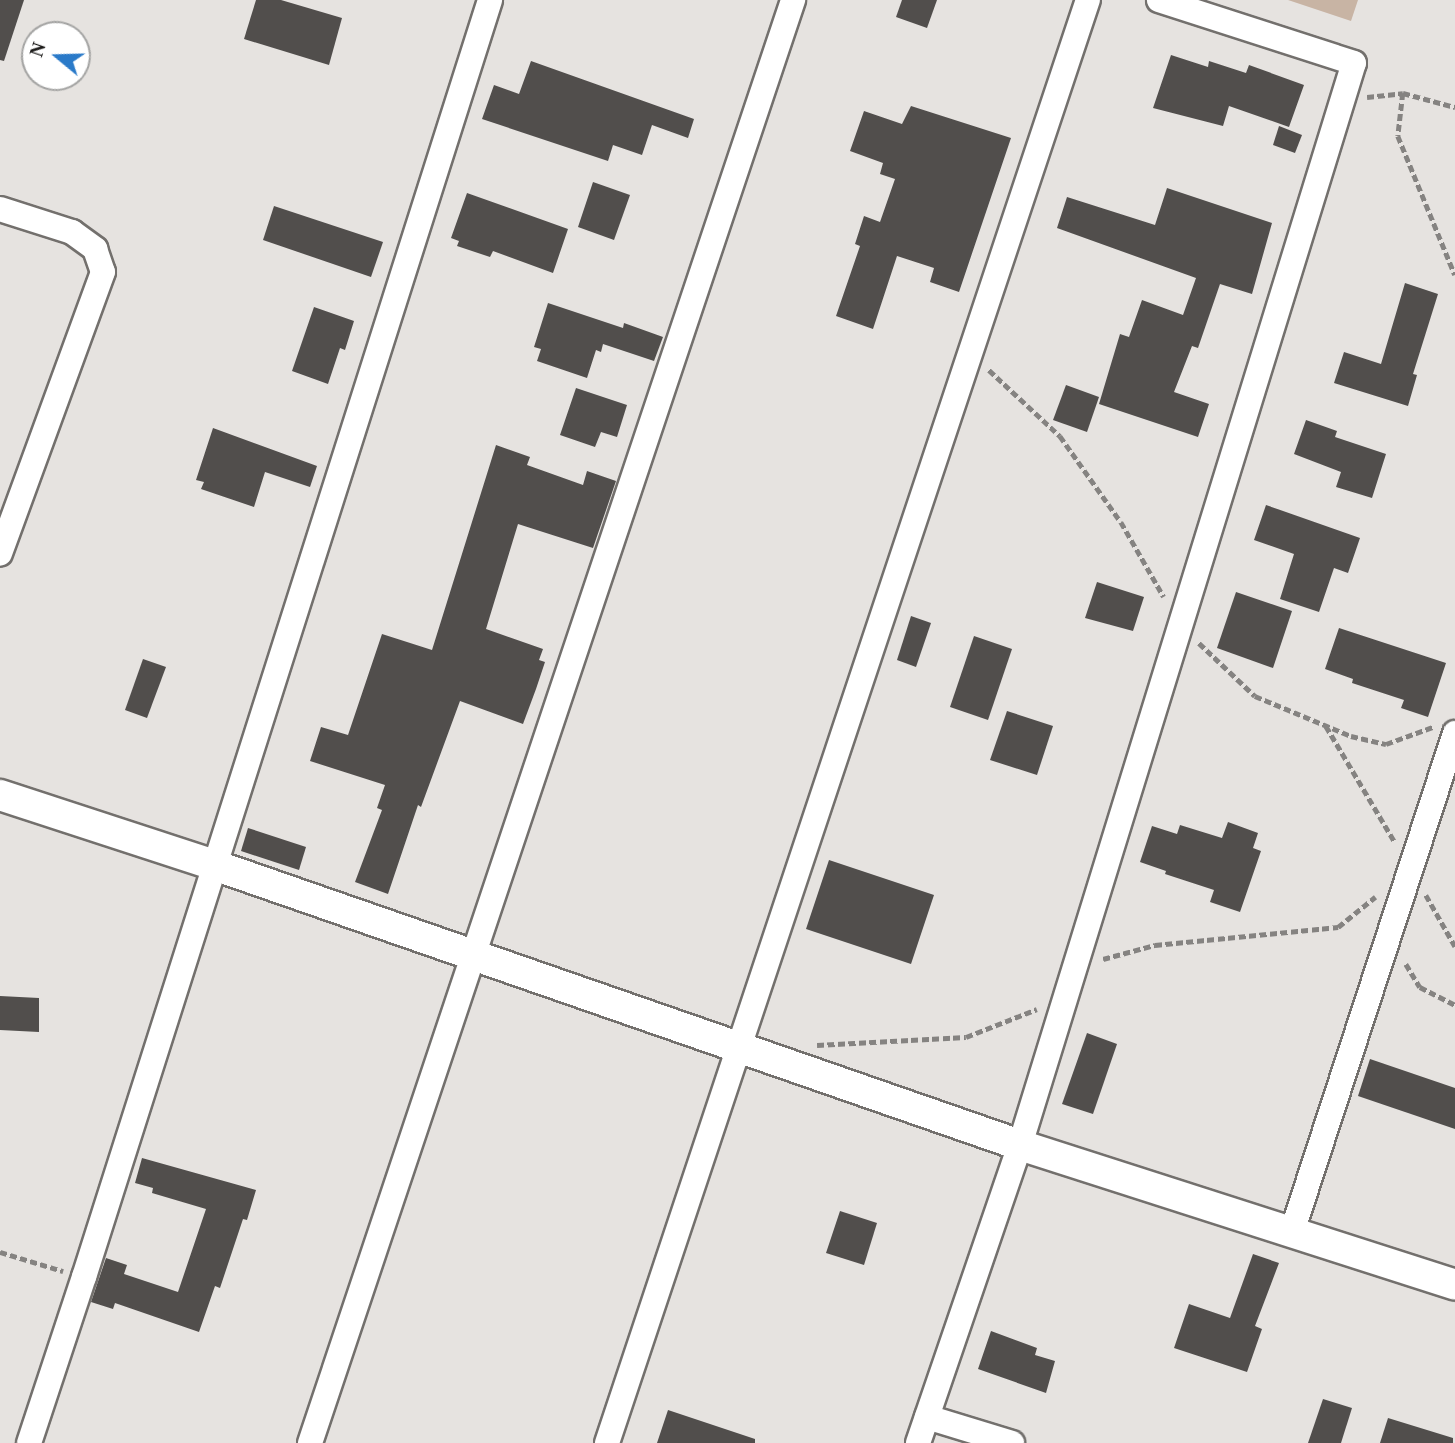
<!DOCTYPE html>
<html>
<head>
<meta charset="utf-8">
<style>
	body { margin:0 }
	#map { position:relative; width:1455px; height:1443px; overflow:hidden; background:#e6e3e0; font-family:"Times New Roman",serif }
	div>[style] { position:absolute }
	.green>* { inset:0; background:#c8b4a4 }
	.building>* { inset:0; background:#514e4c }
	.path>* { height:4.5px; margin-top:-2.25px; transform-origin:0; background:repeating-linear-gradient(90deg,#858381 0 7px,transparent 0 10.5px) }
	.roads { filter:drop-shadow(2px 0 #73706d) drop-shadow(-2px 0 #73706d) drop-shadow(0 2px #73706d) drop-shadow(0 -2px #73706d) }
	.minor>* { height:24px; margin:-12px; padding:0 12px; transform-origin:12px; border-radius:12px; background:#fff }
	.tertiary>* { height:30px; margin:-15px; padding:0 15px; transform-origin:15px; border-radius:15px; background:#fff }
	span { translate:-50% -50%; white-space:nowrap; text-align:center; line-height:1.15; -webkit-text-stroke:7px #fff; paint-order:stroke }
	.north { position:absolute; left:21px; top:21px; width:70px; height:70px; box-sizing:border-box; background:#fff; border:2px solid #a4a4a3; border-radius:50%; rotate:289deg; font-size:19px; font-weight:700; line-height:28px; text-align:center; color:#1c1b1a }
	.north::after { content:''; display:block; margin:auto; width:24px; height:32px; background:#2a7ac9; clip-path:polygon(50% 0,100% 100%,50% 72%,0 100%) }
</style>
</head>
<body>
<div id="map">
	<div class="green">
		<i style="clip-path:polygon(1288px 0,1358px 0,1351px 21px)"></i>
	</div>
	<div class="building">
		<i style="clip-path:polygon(0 0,24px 0,4px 61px,0 60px)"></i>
		<i style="clip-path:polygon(256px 0,281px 0,342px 18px,329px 65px,244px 39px)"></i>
		<i style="clip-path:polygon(902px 0,937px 0,927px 28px,896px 17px)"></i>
		<i style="clip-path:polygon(1171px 55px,1208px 67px,1209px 61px,1246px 73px,1249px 65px,1304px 85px,1289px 127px,1229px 106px,1223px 126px,1153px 108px)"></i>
		<i style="clip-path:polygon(531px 61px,694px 119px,688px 138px,652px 125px,642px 155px,613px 145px,608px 161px,482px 119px,494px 85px,519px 94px)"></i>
		<i style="clip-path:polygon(911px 106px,1011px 138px,959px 292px,930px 282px,934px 268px,897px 256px,873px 329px,836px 316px,860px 246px,855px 244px,864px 216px,880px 222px,895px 179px,880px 174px,883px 163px,850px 151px,864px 111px,902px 124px)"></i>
		<i style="clip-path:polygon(1279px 126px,1302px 135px,1295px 153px,1273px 145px)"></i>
		<i style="clip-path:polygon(593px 182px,630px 195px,614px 240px,578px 227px)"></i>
		<i style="clip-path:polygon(1167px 188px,1272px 223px,1252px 294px,1220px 284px,1198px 348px,1192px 346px,1174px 392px,1209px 404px,1198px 437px,1099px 404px,1120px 334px,1129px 337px,1142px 300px,1183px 315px,1196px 278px,1057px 228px,1067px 197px,1155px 225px)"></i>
		<i style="clip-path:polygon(467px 193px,568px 229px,553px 273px,493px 251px,490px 257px,457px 246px,459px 241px,451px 238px)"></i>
		<i style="clip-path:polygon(274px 206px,383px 242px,371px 277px,263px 240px)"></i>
		<i style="clip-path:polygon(1405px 283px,1438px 294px,1413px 374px,1417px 375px,1408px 406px,1334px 383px,1344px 352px,1381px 364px)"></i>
		<i style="clip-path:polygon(548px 303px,623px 328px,624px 323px,663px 337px,654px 361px,603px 344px,601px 352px,596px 350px,587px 378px,537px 361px,541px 349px,534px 347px)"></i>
		<i style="clip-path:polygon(314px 307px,354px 321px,345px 350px,340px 348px,328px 384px,292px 371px)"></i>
		<i style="clip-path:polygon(1066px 385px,1099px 397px,1087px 432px,1053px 420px)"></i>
		<i style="clip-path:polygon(576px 388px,627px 405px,617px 437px,601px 432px,595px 447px,560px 435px)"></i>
		<i style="clip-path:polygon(1306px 420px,1337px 431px,1335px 437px,1386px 454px,1372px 498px,1336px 487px,1341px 472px,1294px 454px)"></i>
		<i style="clip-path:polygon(213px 428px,317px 466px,310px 487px,265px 472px,254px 507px,201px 489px,204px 482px,196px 480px)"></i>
		<i style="clip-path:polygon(496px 445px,530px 457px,527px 465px,583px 485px,587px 471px,616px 481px,593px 548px,518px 524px,486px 629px,543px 649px,539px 660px,545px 662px,536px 689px,523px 724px,460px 701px,421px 807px,418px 805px,388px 894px,355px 882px,382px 810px,377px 808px,385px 785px,310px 761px,321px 727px,348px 735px,382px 634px,432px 650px)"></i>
		<i style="clip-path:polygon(1266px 505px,1360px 538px,1348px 573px,1334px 568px,1319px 612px,1280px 599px,1294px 554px,1254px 540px)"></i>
		<i style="clip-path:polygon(1097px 582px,1144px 597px,1133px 631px,1085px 618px)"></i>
		<i style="clip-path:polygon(1236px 592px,1292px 611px,1273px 668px,1217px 648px)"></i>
		<i style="clip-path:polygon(911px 616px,931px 623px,916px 667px,897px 660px)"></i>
		<i style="clip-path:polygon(1339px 628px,1446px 663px,1428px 717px,1401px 708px,1404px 700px,1352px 683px,1353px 679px,1325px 669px)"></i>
		<i style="clip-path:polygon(974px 636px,1012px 649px,988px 720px,950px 707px)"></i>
		<i style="clip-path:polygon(143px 659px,166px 667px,147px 718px,125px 710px)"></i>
		<i style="clip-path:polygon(1007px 711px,1053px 726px,1037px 775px,990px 760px)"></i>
		<i style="clip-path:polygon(1228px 822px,1258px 833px,1253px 848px,1261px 851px,1240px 912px,1210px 902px,1214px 890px,1165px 874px,1166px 871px,1140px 862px,1152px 826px,1177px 834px,1180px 825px,1222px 838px)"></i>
		<i style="clip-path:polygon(248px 828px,306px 847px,299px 870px,241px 851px)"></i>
		<i style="clip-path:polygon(829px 860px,934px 895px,911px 964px,806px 929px)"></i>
		<i style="clip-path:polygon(0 996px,39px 998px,39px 1032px,0 1030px)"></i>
		<i style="clip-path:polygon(1087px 1033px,1117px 1044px,1093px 1114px,1062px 1104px)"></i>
		<i style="clip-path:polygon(1370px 1059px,1455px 1088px,1455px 1129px,1358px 1096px)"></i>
		<i style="clip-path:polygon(142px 1158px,256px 1190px,247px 1220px,243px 1219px,220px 1288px,215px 1286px,199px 1332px,115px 1303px,113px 1309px,91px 1302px,106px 1258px,127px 1265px,124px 1274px,178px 1292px,206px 1209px,152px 1193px,153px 1188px,135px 1183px)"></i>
		<i style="clip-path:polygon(840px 1211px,877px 1223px,864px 1265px,826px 1253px)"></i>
		<i style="clip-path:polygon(1253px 1254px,1279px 1263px,1255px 1326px,1262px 1329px,1247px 1372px,1174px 1348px,1189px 1304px,1230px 1318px)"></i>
		<i style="clip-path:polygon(991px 1331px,1037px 1348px,1035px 1355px,1055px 1361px,1046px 1393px,978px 1369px)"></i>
		<i style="clip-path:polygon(1323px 1399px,1352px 1408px,1341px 1443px,1308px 1443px)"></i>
		<i style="clip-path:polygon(668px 1410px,755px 1439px,755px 1443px,657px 1443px)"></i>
		<i style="clip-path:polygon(1388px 1418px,1453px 1438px,1453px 1443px,1380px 1443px)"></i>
	</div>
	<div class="path">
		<i style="left:1403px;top:93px;width:43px;rotate:96.6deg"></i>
		<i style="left:1398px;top:136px;width:150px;rotate:67.7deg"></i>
		<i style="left:1367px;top:97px;width:36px;rotate:-6deg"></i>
		<i style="left:1403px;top:93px;width:54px;rotate:15.1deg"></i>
		<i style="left:989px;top:370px;width:97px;rotate:42.9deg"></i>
		<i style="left:1060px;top:436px;width:105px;rotate:54.7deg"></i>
		<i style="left:1121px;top:522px;width:86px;rotate:60.2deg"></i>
		<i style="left:1199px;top:643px;width:77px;rotate:43.4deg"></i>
		<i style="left:1255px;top:696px;width:104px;rotate:22.6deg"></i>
		<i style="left:1351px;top:736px;width:36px;rotate:13deg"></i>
		<i style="left:1386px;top:744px;width:50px;rotate:-19.9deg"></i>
		<i style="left:1326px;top:726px;width:135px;rotate:59.3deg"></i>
		<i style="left:1426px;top:895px;width:59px;rotate:60.4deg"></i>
		<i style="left:1103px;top:959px;width:54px;rotate:-15.1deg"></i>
		<i style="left:1155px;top:945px;width:184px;rotate:-5.6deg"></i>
		<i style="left:1338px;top:927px;width:48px;rotate:-39deg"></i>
		<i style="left:1406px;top:964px;width:27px;rotate:59deg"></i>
		<i style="left:1420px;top:987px;width:39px;rotate:27deg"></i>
		<i style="left:817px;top:1045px;width:149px;rotate:-3.1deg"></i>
		<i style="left:966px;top:1037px;width:76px;rotate:-21.5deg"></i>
		<i style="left:0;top:1252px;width:66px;rotate:16.8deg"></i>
	</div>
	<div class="roads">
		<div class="minor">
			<i style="left:0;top:209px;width:76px;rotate:17.7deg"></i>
			<i style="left:72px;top:232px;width:29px;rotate:36deg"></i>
			<i style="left:95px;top:249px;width:24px;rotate:71deg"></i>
			<i style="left:103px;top:272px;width:300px;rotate:110.1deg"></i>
			<i style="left:1292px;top:1232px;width:525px;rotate:-71.91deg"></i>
			<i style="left:927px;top:1417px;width:89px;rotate:17deg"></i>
			<i style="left:29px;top:1443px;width:175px;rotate:-71.7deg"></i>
			<i style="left:84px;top:1277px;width:1340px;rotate:-72.36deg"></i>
			<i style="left:310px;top:1443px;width:1522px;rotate:-71.49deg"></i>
			<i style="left:607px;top:1443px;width:1521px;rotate:-71.57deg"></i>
			<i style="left:918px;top:1443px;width:315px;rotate:-71.1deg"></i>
			<i style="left:1020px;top:1145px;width:1132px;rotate:-72.85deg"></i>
			<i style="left:1354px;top:63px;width:205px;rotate:-162.1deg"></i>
		</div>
		<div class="tertiary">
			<i style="left:0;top:795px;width:225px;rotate:18.1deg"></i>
			<i style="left:214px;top:865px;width:853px;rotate:19.16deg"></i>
			<i style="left:1020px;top:1145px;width:457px;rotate:17.8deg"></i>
		</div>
	</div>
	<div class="north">N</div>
</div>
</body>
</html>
